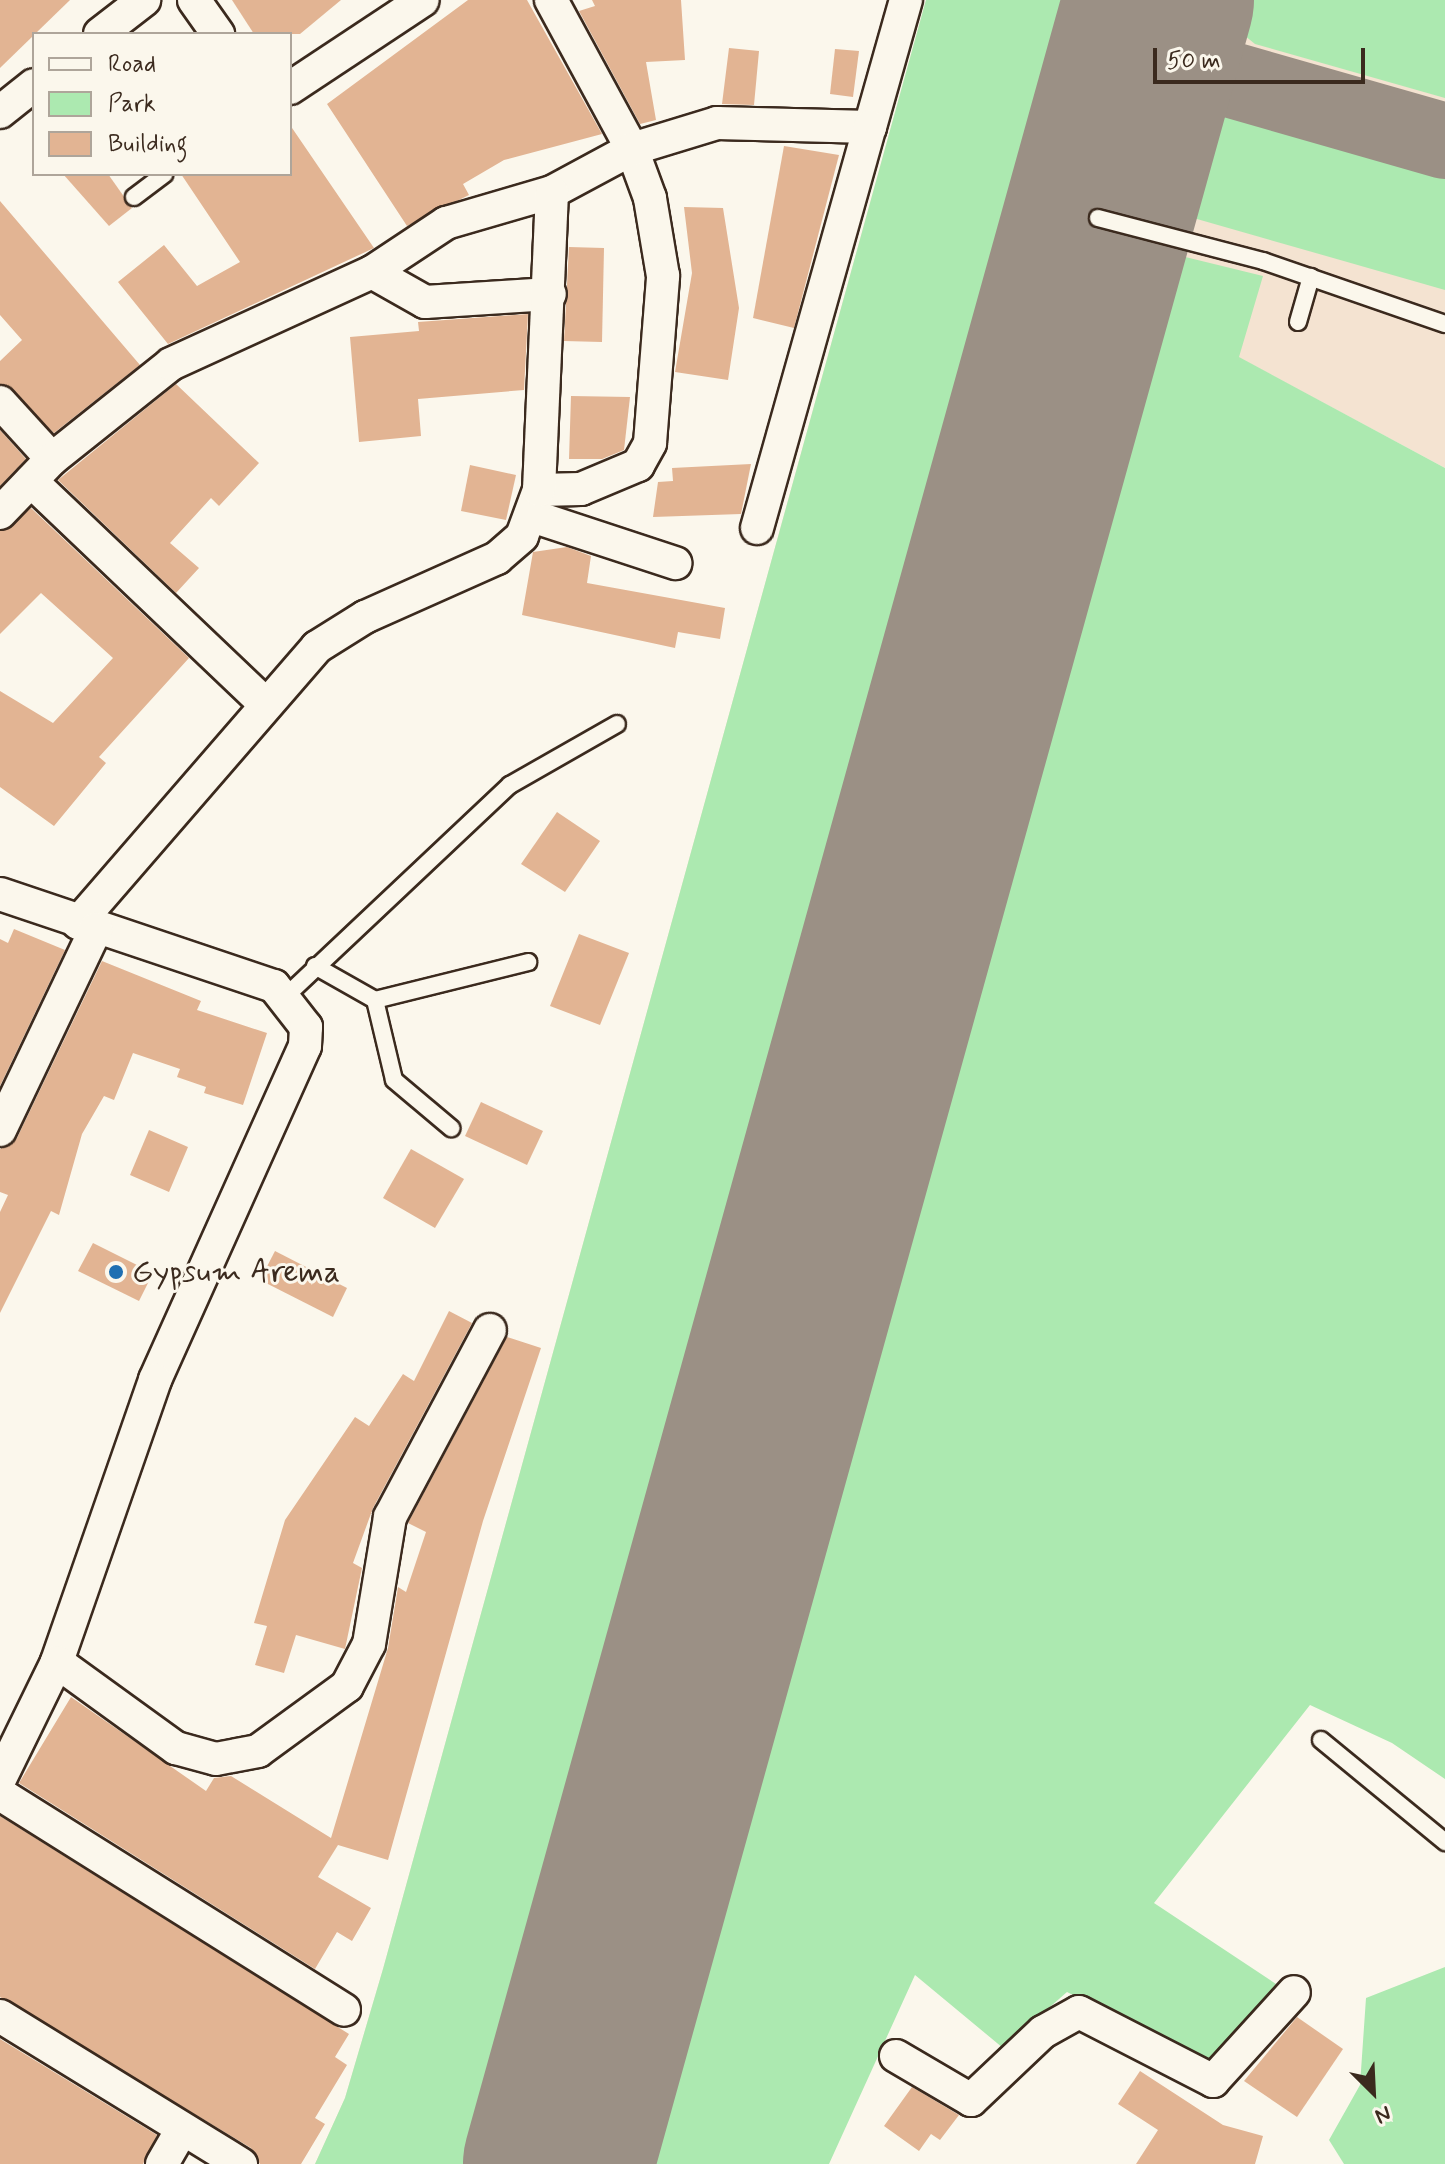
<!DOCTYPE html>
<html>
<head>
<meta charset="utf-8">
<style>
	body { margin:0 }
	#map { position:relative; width:1445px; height:2164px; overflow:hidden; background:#fbf7ec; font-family:Mynerve,sans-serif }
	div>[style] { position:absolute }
	.built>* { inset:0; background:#f4e3d1 }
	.green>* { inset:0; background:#ace9b0 }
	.taxiway>* { height:76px; margin:-38px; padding:0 38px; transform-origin:38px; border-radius:38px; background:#9b9085 }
	.runway>* { height:190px; margin:-95px; padding:0 95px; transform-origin:95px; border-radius:95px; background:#9b9085 }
	.building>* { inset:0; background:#e2b493 }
	.roads { filter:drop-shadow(2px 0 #3b2a1e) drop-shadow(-2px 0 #3b2a1e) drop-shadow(0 2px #3b2a1e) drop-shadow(0 -2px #3b2a1e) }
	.service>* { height:16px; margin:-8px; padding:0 8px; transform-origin:8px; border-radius:8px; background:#fbf7ec }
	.minor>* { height:32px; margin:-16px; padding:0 16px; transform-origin:16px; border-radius:16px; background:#fbf7ec }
	.dots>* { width:22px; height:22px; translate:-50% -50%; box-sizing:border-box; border:4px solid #fbf7ec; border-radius:50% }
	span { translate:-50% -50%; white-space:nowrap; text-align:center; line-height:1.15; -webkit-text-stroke:6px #fbf7ec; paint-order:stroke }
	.poi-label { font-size:32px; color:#3b2a1e }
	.left { translate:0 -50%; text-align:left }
	.legend { position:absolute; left:32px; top:32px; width:260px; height:144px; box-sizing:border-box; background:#fbf7ec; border:2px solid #aea59a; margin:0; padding:10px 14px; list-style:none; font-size:24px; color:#3b2a1e }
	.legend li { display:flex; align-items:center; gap:16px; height:40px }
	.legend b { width:40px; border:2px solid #aea59a }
	.north { position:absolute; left:1333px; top:2052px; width:80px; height:80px; -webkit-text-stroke:6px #fbf7ec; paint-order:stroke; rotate:156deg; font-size:22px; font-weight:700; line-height:32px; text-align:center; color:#3b2a1e }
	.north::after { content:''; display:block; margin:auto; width:28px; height:36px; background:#3b2a1e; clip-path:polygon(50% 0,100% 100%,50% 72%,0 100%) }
	.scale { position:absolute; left:1153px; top:48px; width:212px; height:36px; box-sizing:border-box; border:4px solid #3b2a1e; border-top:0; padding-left:10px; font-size:24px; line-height:28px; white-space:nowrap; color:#3b2a1e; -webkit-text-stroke:6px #fbf7ec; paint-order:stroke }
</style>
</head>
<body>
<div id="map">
	<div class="built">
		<i style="clip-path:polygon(926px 0,1445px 0,1445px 468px,1238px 357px,740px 2164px,315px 2164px,345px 2098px,383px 1969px)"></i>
	</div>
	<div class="green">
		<i style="clip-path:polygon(926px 0,1108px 0,506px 2164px,315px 2164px,345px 2098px,383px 1969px)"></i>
		<i style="clip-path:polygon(1218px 0,1445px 0,1445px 98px,1255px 44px,1234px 27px)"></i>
		<i style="clip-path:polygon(1238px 99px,1445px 158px,1445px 290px,1176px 213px,1159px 182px,1174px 125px,1193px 109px)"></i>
		<i style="clip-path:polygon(1169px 253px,1263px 276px,1239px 357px,1445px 468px,1445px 1779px,1392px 1743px,1310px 1705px,1154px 1903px,1276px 1984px,1210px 2064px,1067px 1992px,1003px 2048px,915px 1975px,829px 2164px,609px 2164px,1135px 272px)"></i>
		<i style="clip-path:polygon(1445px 1967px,1445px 2164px,1344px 2164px,1329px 2140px,1360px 2085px,1366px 1998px)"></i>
	</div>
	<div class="taxiway">
		<i style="left:1190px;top:68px;width:265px;rotate:16deg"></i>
		<i style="left:1130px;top:104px;width:70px;rotate:-31deg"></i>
		<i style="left:1190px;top:68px;width:34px;rotate:-128deg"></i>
		<i style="left:1169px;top:41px;width:42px;rotate:-101deg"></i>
	</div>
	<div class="runway">
		<i style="left:558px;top:2164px;width:2246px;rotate:-74.48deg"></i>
	</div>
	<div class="building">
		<i style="clip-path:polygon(0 0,70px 0,0 68px)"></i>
		<i style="clip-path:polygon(232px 0,341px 0,300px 34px,254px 34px)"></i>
		<i style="clip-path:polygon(468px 0,527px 0,602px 134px,504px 160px,463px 184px,469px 195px,407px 226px,327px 104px)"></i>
		<i style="clip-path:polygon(592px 0,681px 0,685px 60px,646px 62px,656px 120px,640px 124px,579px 11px,595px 6px)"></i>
		<i style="clip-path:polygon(729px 48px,759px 51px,754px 105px,722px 104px)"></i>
		<i style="clip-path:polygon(835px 49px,859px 51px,853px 97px,830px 94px)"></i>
		<i style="clip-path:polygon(290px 125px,374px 248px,168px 344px,118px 282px,164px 245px,197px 286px,240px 262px,181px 174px,290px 174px)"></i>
		<i style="clip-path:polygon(784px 146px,839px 155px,794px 328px,753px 318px)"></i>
		<i style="clip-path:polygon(63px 174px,108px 174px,132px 208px,109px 226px)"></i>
		<i style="clip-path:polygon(0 201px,140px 365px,54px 433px,0 384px,0 361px,22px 340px,0 315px)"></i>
		<i style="clip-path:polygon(684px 207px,723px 208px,739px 308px,728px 380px,675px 372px,692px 273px)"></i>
		<i style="clip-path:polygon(569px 247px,604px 248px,602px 342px,564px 341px)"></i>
		<i style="clip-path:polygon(528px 314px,524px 390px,418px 399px,421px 436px,359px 442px,350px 337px,419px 331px,418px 322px)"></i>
		<i style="clip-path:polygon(176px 384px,259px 463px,219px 506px,211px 498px,170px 543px,199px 568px,176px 593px,58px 480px)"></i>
		<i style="clip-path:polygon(571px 396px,630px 397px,624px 450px,602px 459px,569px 459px)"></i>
		<i style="clip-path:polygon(0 430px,26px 459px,0 486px)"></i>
		<i style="clip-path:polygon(751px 464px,741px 514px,653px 517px,658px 482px,673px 481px,672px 468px)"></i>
		<i style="clip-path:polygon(470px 465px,516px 475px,506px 520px,461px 511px)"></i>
		<i style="clip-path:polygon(31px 508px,189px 658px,99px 757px,106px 763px,54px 826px,0 787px,0 691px,53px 723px,113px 658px,41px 593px,0 634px,0 531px)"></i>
		<i style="clip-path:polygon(567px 547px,591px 556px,587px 583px,725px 608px,720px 639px,678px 632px,675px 648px,522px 615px,533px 552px)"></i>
		<i style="clip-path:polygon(557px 812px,600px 841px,565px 892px,521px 864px)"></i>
		<i style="clip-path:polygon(14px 929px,65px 950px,0 1086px,0 939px,8px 943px)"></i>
		<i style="clip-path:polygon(579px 934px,629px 953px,600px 1025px,550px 1006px)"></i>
		<i style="clip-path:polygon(102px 961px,201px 1001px,197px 1010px,267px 1033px,243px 1105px,204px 1093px,206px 1087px,177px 1077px,180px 1069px,133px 1053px,114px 1100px,104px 1096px,82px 1134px,59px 1215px,51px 1211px,0 1313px,0 1212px,8px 1195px,0 1192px,0 1149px,17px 1138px)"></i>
		<i style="clip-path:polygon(481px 1102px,543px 1131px,527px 1165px,465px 1136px)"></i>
		<i style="clip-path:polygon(149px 1130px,188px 1147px,169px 1192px,130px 1175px)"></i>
		<i style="clip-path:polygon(411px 1149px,464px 1179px,435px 1228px,383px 1198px)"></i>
		<i style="clip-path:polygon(93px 1243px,153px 1273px,139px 1301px,78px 1271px)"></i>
		<i style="clip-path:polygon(275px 1251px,347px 1288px,333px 1317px,260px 1280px)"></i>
		<i style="clip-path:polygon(449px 1311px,472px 1323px,373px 1508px,353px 1563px,362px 1568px,345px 1649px,296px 1635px,284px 1673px,255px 1665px,267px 1626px,254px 1623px,285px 1520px,355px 1417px,369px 1426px,403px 1374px,414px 1381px)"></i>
		<i style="clip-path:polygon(507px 1337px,541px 1348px,483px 1521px,388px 1860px,338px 1845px,318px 1877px,371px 1908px,352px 1941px,337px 1932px,315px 1969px,19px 1783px,71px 1697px,206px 1791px,214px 1778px,231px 1776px,331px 1838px,388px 1648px,398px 1587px,406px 1592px,426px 1532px,408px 1523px)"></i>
		<i style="clip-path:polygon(0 1816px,349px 2034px,335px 2057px,347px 2065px,315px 2118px,325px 2124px,301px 2164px,260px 2164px,251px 2148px,0 1997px)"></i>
		<i style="clip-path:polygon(1297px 2017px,1343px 2049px,1297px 2117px,1244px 2081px)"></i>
		<i style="clip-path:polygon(0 2039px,157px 2135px,143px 2164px,0 2164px)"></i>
		<i style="clip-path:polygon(1140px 2071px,1223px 2125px,1263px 2136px,1255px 2164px,1136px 2164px,1158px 2130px,1118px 2104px)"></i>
		<i style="clip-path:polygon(912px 2087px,959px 2115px,940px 2140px,931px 2134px,919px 2151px,884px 2126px)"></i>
	</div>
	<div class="roads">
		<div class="service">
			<i style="left:134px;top:197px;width:38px;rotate:-37deg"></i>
			<i style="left:1098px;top:218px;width:171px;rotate:14.6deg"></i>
			<i style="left:1263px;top:261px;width:193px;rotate:19.1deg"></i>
			<i style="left:1298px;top:322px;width:47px;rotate:-73.9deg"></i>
			<i style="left:315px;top:966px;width:69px;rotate:29.5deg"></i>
			<i style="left:375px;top:1000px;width:82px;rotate:76.6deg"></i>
			<i style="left:394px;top:1080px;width:75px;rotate:40.1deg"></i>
			<i style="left:286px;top:996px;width:308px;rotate:-43.3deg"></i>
			<i style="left:510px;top:785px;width:123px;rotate:-29.7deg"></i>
			<i style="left:375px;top:1000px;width:158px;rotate:-13.9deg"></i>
			<i style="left:1321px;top:1740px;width:161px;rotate:39.4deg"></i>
		</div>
		<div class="minor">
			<i style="left:194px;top:0;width:42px;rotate:54.8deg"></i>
			<i style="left:100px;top:34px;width:56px;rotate:-37.7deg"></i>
			<i style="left:290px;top:88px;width:159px;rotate:-33.5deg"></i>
			<i style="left:0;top:112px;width:43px;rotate:-38.5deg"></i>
			<i style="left:372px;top:272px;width:61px;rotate:29.5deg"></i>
			<i style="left:425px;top:302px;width:125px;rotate:-3.7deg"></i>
			<i style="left:0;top:402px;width:77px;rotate:47.6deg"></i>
			<i style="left:31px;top:481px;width:320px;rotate:43.6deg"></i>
			<i style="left:539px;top:490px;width:42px;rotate:-1.4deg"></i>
			<i style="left:581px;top:489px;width:62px;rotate:-22.8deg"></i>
			<i style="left:638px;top:465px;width:25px;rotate:-61deg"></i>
			<i style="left:650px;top:443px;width:168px;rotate:-85.5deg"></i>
			<i style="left:663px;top:276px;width:79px;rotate:-99.5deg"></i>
			<i style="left:650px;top:198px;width:52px;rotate:-110.2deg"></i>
			<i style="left:632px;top:149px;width:170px;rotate:-118.5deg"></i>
			<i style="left:0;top:513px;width:75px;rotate:-46.1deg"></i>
			<i style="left:52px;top:459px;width:152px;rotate:-38.6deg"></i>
			<i style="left:171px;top:364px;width:221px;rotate:-24.6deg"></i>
			<i style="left:372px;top:272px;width:89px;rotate:-33.5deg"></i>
			<i style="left:446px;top:223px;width:110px;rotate:-16.3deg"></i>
			<i style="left:552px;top:192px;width:91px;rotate:-28.3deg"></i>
			<i style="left:632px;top:149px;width:89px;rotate:-17deg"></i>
			<i style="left:717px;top:123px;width:153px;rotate:1.5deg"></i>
			<i style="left:870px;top:127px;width:132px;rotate:-74.2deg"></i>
			<i style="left:532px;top:516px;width:151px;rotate:18.2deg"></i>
			<i style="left:757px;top:528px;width:417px;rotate:-74.3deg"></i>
			<i style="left:0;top:894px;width:289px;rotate:18.6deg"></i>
			<i style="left:274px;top:986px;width:52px;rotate:52deg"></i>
			<i style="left:306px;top:1027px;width:19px;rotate:93deg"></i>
			<i style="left:305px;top:1046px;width:366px;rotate:114.2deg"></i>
			<i style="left:155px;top:1380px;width:299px;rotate:109.2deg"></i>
			<i style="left:57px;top:1662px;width:130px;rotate:116deg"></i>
			<i style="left:78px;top:923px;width:365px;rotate:-49.1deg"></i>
			<i style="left:317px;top:647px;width:57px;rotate:-32deg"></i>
			<i style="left:365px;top:617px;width:145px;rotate:-24.1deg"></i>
			<i style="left:497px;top:558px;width:33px;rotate:-41deg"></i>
			<i style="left:522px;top:536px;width:49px;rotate:-69.7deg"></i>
			<i style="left:539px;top:490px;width:298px;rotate:-87.5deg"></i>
			<i style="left:0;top:1130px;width:223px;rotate:-64.5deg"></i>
			<i style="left:57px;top:1662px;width:147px;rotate:35.9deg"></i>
			<i style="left:176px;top:1748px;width:41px;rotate:15.4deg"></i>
			<i style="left:216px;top:1759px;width:43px;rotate:-10.8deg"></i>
			<i style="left:258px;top:1751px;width:110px;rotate:-36.1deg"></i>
			<i style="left:347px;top:1686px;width:47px;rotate:-62.4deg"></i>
			<i style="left:369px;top:1644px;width:129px;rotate:-80.6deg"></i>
			<i style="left:390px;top:1517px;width:212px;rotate:-61.9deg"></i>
			<i style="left:0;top:1794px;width:406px;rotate:32.1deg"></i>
			<i style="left:0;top:2016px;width:283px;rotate:31.6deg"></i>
			<i style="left:896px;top:2056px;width:87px;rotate:30.4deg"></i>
			<i style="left:971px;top:2100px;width:99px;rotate:-43.4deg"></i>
			<i style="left:1043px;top:2032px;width:41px;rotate:-29.1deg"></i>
			<i style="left:1079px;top:2012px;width:151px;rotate:27.2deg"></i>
			<i style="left:1213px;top:2081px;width:120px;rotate:-47.7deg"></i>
			<i style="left:162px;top:2164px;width:38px;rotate:-60deg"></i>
		</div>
	</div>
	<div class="dots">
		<i style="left:116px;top:1272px;background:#1f6fb2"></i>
	</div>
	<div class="poi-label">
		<span class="left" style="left:132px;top:1272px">Gypsum Arema</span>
	</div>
	<ul class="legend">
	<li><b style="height:10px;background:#fbf7ec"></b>Road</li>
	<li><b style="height:22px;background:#ace9b0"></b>Park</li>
	<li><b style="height:22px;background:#e2b493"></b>Building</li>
	</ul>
	<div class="north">N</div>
	<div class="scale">50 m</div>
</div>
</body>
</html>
